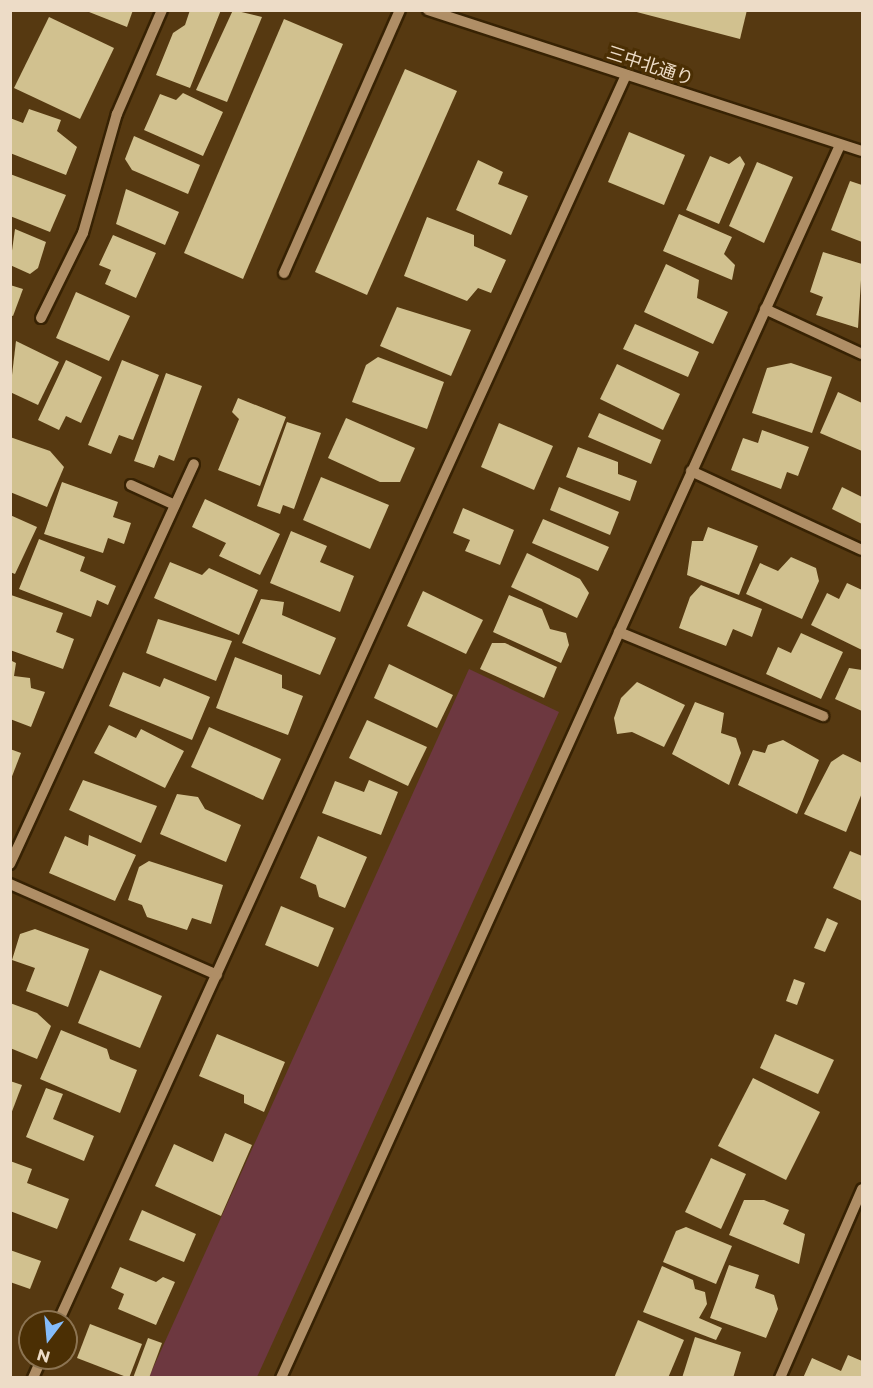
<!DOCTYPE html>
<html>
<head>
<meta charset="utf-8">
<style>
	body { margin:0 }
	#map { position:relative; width:873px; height:1388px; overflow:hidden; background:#563911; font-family:Montserrat,"Noto Sans JP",sans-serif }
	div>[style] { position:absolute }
	.green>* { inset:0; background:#6d3840 }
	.building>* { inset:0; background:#d1c18f }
	.roads { filter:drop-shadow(2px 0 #372203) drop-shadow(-2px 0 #372203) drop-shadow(0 2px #372203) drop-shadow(0 -2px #372203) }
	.minor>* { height:10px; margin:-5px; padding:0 5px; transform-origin:5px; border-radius:5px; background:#af8e66 }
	span { translate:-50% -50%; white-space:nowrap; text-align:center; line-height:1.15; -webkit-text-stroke:6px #4b2f04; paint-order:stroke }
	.street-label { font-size:18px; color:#eddcc7 }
	.frame { position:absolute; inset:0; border:12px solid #eddcc7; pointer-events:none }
	.north { position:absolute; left:18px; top:1310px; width:60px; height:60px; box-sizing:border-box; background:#4b2f04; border:2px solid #8c7452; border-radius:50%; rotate:196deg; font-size:16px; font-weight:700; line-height:24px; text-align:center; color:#eddcc7 }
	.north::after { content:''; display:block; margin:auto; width:21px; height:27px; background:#84bcfb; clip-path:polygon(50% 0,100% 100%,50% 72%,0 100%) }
</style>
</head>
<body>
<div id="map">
	<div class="green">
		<i style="clip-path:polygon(469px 669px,559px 712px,257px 1377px,149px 1377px)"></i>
	</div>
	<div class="building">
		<i style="clip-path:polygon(84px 10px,133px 10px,127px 27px)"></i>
		<i style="clip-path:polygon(190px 10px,221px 10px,190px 88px,156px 75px,173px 33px,185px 25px)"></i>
		<i style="clip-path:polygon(233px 10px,262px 17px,227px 102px,196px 90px)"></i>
		<i style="clip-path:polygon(629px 10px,747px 10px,740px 39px)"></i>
		<i style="clip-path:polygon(49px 17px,114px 48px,80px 119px,14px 88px)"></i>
		<i style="clip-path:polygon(284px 19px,343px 44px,243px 279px,184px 253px)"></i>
		<i style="clip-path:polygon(405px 69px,457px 91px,367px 295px,315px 272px)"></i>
		<i style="clip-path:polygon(183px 93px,223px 112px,203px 156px,144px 130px,160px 94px,176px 100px)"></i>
		<i style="clip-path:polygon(29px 109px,61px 120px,57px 131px,77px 147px,66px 175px,10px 153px,10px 118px,23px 123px)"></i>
		<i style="clip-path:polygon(629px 132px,685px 155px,664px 205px,608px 182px)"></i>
		<i style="clip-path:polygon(134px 136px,200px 165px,188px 194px,132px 170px,125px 159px)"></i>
		<i style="clip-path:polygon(710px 156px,729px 164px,740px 156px,745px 164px,719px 224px,686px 210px)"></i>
		<i style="clip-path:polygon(478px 160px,503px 172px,498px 184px,528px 196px,511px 235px,456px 210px)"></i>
		<i style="clip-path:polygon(757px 162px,793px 177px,764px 243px,729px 226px)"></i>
		<i style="clip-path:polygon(10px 174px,66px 195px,50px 232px,10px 216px)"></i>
		<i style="clip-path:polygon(850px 181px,862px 185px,862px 242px,831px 230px)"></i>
		<i style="clip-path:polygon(126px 189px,179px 212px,165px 245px,116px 224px)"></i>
		<i style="clip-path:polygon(679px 214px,732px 237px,724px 254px,735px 265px,732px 280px,663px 251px)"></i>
		<i style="clip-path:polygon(427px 217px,474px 235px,474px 246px,506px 260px,491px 293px,478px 288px,467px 301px,404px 276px)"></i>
		<i style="clip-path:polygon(15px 229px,46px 242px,38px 268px,30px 274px,10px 265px)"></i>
		<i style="clip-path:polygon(113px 235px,156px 253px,136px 298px,105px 284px,111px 270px,99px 265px)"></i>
		<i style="clip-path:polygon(823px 252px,862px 264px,858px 328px,816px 315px,823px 297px,810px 292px)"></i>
		<i style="clip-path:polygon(666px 264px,699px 280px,697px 298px,728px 312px,713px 344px,644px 312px)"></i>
		<i style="clip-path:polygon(10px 285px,23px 289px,13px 316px,10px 315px)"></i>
		<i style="clip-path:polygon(76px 292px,130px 316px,109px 361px,56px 338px)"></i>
		<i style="clip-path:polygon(397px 307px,471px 330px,451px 376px,380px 346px)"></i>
		<i style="clip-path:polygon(635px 324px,699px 352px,688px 377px,623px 349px)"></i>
		<i style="clip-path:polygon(16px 341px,59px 362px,38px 405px,10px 392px)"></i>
		<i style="clip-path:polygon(378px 357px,444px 382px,427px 429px,352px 402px,366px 365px)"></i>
		<i style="clip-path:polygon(66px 360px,102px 377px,81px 423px,66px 416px,59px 430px,38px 420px)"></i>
		<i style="clip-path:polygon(122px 360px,159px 375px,133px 440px,119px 435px,111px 454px,88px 445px)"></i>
		<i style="clip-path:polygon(791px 363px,832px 377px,812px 433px,752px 413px,767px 368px)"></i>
		<i style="clip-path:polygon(617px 364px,680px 394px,663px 430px,600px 399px)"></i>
		<i style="clip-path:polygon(166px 373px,202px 386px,174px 461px,159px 455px,154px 468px,134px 461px)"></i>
		<i style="clip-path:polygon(838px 392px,862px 403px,862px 451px,820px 433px)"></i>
		<i style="clip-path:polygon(238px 398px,286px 417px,260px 486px,218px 470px,239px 419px,232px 412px)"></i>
		<i style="clip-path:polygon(599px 413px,661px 440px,651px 464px,588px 437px)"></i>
		<i style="clip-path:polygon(346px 418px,415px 448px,400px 482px,380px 482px,328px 458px)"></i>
		<i style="clip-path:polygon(287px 422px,321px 433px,294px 509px,283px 505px,280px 514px,257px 506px)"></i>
		<i style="clip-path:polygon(499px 423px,553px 446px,534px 490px,481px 467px)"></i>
		<i style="clip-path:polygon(762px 430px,809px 447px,798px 476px,787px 472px,781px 489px,731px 470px,743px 438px,758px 443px)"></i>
		<i style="clip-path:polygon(10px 437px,50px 451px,64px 467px,47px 507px,10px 492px)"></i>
		<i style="clip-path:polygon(578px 447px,618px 462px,618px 474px,637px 481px,630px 501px,566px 477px)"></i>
		<i style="clip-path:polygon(321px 477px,389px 505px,370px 549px,303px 520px)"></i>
		<i style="clip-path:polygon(62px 482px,118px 502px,113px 517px,131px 523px,124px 544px,108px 538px,103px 553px,44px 534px)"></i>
		<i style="clip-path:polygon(559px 487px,619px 512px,610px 535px,550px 510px)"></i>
		<i style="clip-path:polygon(842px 487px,862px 497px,862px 524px,832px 509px)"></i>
		<i style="clip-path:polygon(205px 499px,280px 534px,260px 575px,219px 556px,226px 543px,192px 527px)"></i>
		<i style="clip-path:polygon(463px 508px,514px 530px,500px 565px,465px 551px,470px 540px,453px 533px)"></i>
		<i style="clip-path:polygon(10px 515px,37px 527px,15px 574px,10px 572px)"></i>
		<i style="clip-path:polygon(543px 519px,609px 547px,598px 571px,532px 543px)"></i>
		<i style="clip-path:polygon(708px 527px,758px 546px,739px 595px,687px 575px,692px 541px,703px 541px)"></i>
		<i style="clip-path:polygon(291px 531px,327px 546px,320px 562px,354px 576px,340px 612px,270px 583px)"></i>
		<i style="clip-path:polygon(39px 539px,85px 557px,80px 571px,116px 586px,108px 605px,97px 600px,91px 617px,19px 589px)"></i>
		<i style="clip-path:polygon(527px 553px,580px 579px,589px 593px,577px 618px,511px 587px)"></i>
		<i style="clip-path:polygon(791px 557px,816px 568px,819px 581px,802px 619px,746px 594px,760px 563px,778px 571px)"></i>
		<i style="clip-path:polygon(170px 562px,202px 575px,209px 568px,258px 590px,239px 635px,154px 598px)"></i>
		<i style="clip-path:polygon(847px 583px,862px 590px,862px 650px,811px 625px,827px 593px,839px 599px)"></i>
		<i style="clip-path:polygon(701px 585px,762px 609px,752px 637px,733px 629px,726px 646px,679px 628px,690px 597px)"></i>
		<i style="clip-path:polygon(423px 591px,483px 620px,466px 654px,407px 626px)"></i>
		<i style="clip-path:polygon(11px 595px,63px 613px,56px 632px,74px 639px,63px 669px,10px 650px)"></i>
		<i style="clip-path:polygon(509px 595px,542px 609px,550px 629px,566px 633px,569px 645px,561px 663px,493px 632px)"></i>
		<i style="clip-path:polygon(261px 599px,284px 602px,282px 615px,336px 638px,320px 675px,242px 643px)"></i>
		<i style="clip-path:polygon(158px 619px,232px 641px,216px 681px,146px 653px)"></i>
		<i style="clip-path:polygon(801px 633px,843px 652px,821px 699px,766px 674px,778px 647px,791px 653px)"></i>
		<i style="clip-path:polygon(492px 643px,505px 643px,557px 667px,544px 698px,480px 669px)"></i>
		<i style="clip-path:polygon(235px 657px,282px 675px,282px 688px,303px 696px,288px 735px,216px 708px)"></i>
		<i style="clip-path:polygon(10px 660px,16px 663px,14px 676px,30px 678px,31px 688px,45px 692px,31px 727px,10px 719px)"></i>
		<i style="clip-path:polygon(389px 664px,453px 695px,437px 728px,374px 698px)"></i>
		<i style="clip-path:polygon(849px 668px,862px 670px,862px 711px,835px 699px)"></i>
		<i style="clip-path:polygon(123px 672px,160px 687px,164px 678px,210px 697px,192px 740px,109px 706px)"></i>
		<i style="clip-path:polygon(637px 682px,685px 705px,664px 747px,632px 732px,617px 734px,614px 718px,621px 698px)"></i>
		<i style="clip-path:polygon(695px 702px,724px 713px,721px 733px,736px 738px,741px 753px,729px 785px,672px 754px)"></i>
		<i style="clip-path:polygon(367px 720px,427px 747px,408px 786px,349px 758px)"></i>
		<i style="clip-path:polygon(109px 725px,136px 738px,141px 729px,184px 751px,165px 788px,94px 753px)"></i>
		<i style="clip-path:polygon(209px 727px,281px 759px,263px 800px,191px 767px)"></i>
		<i style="clip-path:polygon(783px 740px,819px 760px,797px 814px,738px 785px,753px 750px,765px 753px,768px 745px)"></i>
		<i style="clip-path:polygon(10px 749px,21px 753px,11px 779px,10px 779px)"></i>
		<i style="clip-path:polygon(843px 754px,862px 763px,862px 793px,846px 832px,804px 814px,831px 762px)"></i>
		<i style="clip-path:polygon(83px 780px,157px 806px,141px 843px,69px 810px)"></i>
		<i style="clip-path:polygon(369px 780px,398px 792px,381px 835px,322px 813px,335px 781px,364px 792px)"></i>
		<i style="clip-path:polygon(177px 794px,198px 797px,205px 809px,241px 825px,226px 862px,160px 834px)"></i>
		<i style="clip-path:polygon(89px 835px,136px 855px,115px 901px,49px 873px,65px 836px,88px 846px)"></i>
		<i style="clip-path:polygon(318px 836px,367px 857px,345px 908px,319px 897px,316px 885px,300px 878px)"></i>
		<i style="clip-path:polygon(850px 851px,862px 856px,862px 901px,833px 888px)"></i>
		<i style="clip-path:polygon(149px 861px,223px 885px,211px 924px,192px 918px,187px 930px,147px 917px,142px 905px,128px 900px,139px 867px)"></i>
		<i style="clip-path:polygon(281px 906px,334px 928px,318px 967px,265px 945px)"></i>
		<i style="clip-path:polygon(827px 918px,838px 923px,825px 952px,814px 948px)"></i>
		<i style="clip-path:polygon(35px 929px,89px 949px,68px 1007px,26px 991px,35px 968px,12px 960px,20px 934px)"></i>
		<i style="clip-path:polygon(100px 970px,162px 996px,140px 1048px,78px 1023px)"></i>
		<i style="clip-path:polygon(794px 979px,805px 983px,797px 1005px,786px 1001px)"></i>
		<i style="clip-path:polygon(10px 1003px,37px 1013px,51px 1026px,37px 1059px,10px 1048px)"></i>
		<i style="clip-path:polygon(61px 1030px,107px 1049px,110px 1059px,137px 1070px,120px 1113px,40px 1079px)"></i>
		<i style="clip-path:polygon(217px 1034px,285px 1062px,264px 1112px,244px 1103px,244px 1095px,199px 1076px)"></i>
		<i style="clip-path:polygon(775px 1034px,834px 1060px,818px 1094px,760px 1068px)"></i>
		<i style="clip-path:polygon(753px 1078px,820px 1112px,786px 1180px,718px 1146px)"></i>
		<i style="clip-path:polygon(10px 1081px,22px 1085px,11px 1114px,10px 1114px)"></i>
		<i style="clip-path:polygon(46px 1088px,63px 1094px,53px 1119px,94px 1136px,84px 1161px,26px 1137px)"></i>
		<i style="clip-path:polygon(225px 1133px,252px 1145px,221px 1216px,155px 1186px,174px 1144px,213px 1162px)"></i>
		<i style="clip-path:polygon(711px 1158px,746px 1174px,721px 1229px,685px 1212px)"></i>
		<i style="clip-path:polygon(10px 1161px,32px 1169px,27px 1183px,69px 1199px,57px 1229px,10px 1211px)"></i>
		<i style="clip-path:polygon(744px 1200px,764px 1200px,789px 1210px,783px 1224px,805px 1234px,799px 1264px,729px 1235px)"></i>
		<i style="clip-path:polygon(142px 1210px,196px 1234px,184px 1262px,129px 1240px)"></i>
		<i style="clip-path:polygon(686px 1227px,732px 1246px,716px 1284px,663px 1262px,676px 1231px)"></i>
		<i style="clip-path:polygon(10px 1250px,41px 1261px,30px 1289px,10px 1282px)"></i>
		<i style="clip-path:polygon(729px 1265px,759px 1275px,755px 1288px,774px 1295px,778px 1309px,766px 1338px,710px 1318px)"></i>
		<i style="clip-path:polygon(662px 1266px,693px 1280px,695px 1289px,705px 1292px,707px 1304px,699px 1318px,722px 1328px,716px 1340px,643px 1312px)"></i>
		<i style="clip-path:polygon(120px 1267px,156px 1282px,163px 1277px,175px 1282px,156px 1325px,118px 1309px,124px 1294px,111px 1288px)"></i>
		<i style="clip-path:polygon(638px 1320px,684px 1340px,668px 1378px,614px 1378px)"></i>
		<i style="clip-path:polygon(90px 1324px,142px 1344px,129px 1378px,77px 1358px)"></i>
		<i style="clip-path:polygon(695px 1337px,741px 1352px,733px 1378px,682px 1378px)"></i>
		<i style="clip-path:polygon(148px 1338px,162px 1343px,149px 1378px,133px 1378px)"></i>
		<i style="clip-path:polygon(848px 1355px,862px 1361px,862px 1378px,803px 1378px,812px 1358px,841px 1371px)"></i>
	</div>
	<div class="roads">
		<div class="minor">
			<i style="left:428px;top:10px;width:456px;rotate:18deg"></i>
			<i style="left:284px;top:273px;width:287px;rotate:-66.2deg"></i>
			<i style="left:765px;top:309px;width:107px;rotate:24.9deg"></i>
			<i style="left:41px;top:318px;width:95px;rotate:-63.7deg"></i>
			<i style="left:83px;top:233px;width:124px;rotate:-74.1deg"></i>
			<i style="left:117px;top:114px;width:113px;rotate:-66.6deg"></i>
			<i style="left:691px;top:471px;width:188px;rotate:24.8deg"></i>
			<i style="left:131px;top:485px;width:48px;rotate:24.4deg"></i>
			<i style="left:619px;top:632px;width:221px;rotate:22.4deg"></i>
			<i style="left:10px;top:864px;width:440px;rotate:-65.3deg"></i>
			<i style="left:10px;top:884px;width:226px;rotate:23.7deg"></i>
			<i style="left:58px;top:1322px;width:1370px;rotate:-65.51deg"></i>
			<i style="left:33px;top:1378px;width:22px;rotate:-66deg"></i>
			<i style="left:281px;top:1378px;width:1354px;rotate:-65.61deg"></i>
			<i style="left:780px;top:1378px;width:206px;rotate:-66.5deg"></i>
		</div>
	</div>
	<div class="street-label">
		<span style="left:650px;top:66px;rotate:18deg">三中北通り</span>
	</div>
	<div class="frame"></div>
	<div class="north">N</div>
</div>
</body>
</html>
